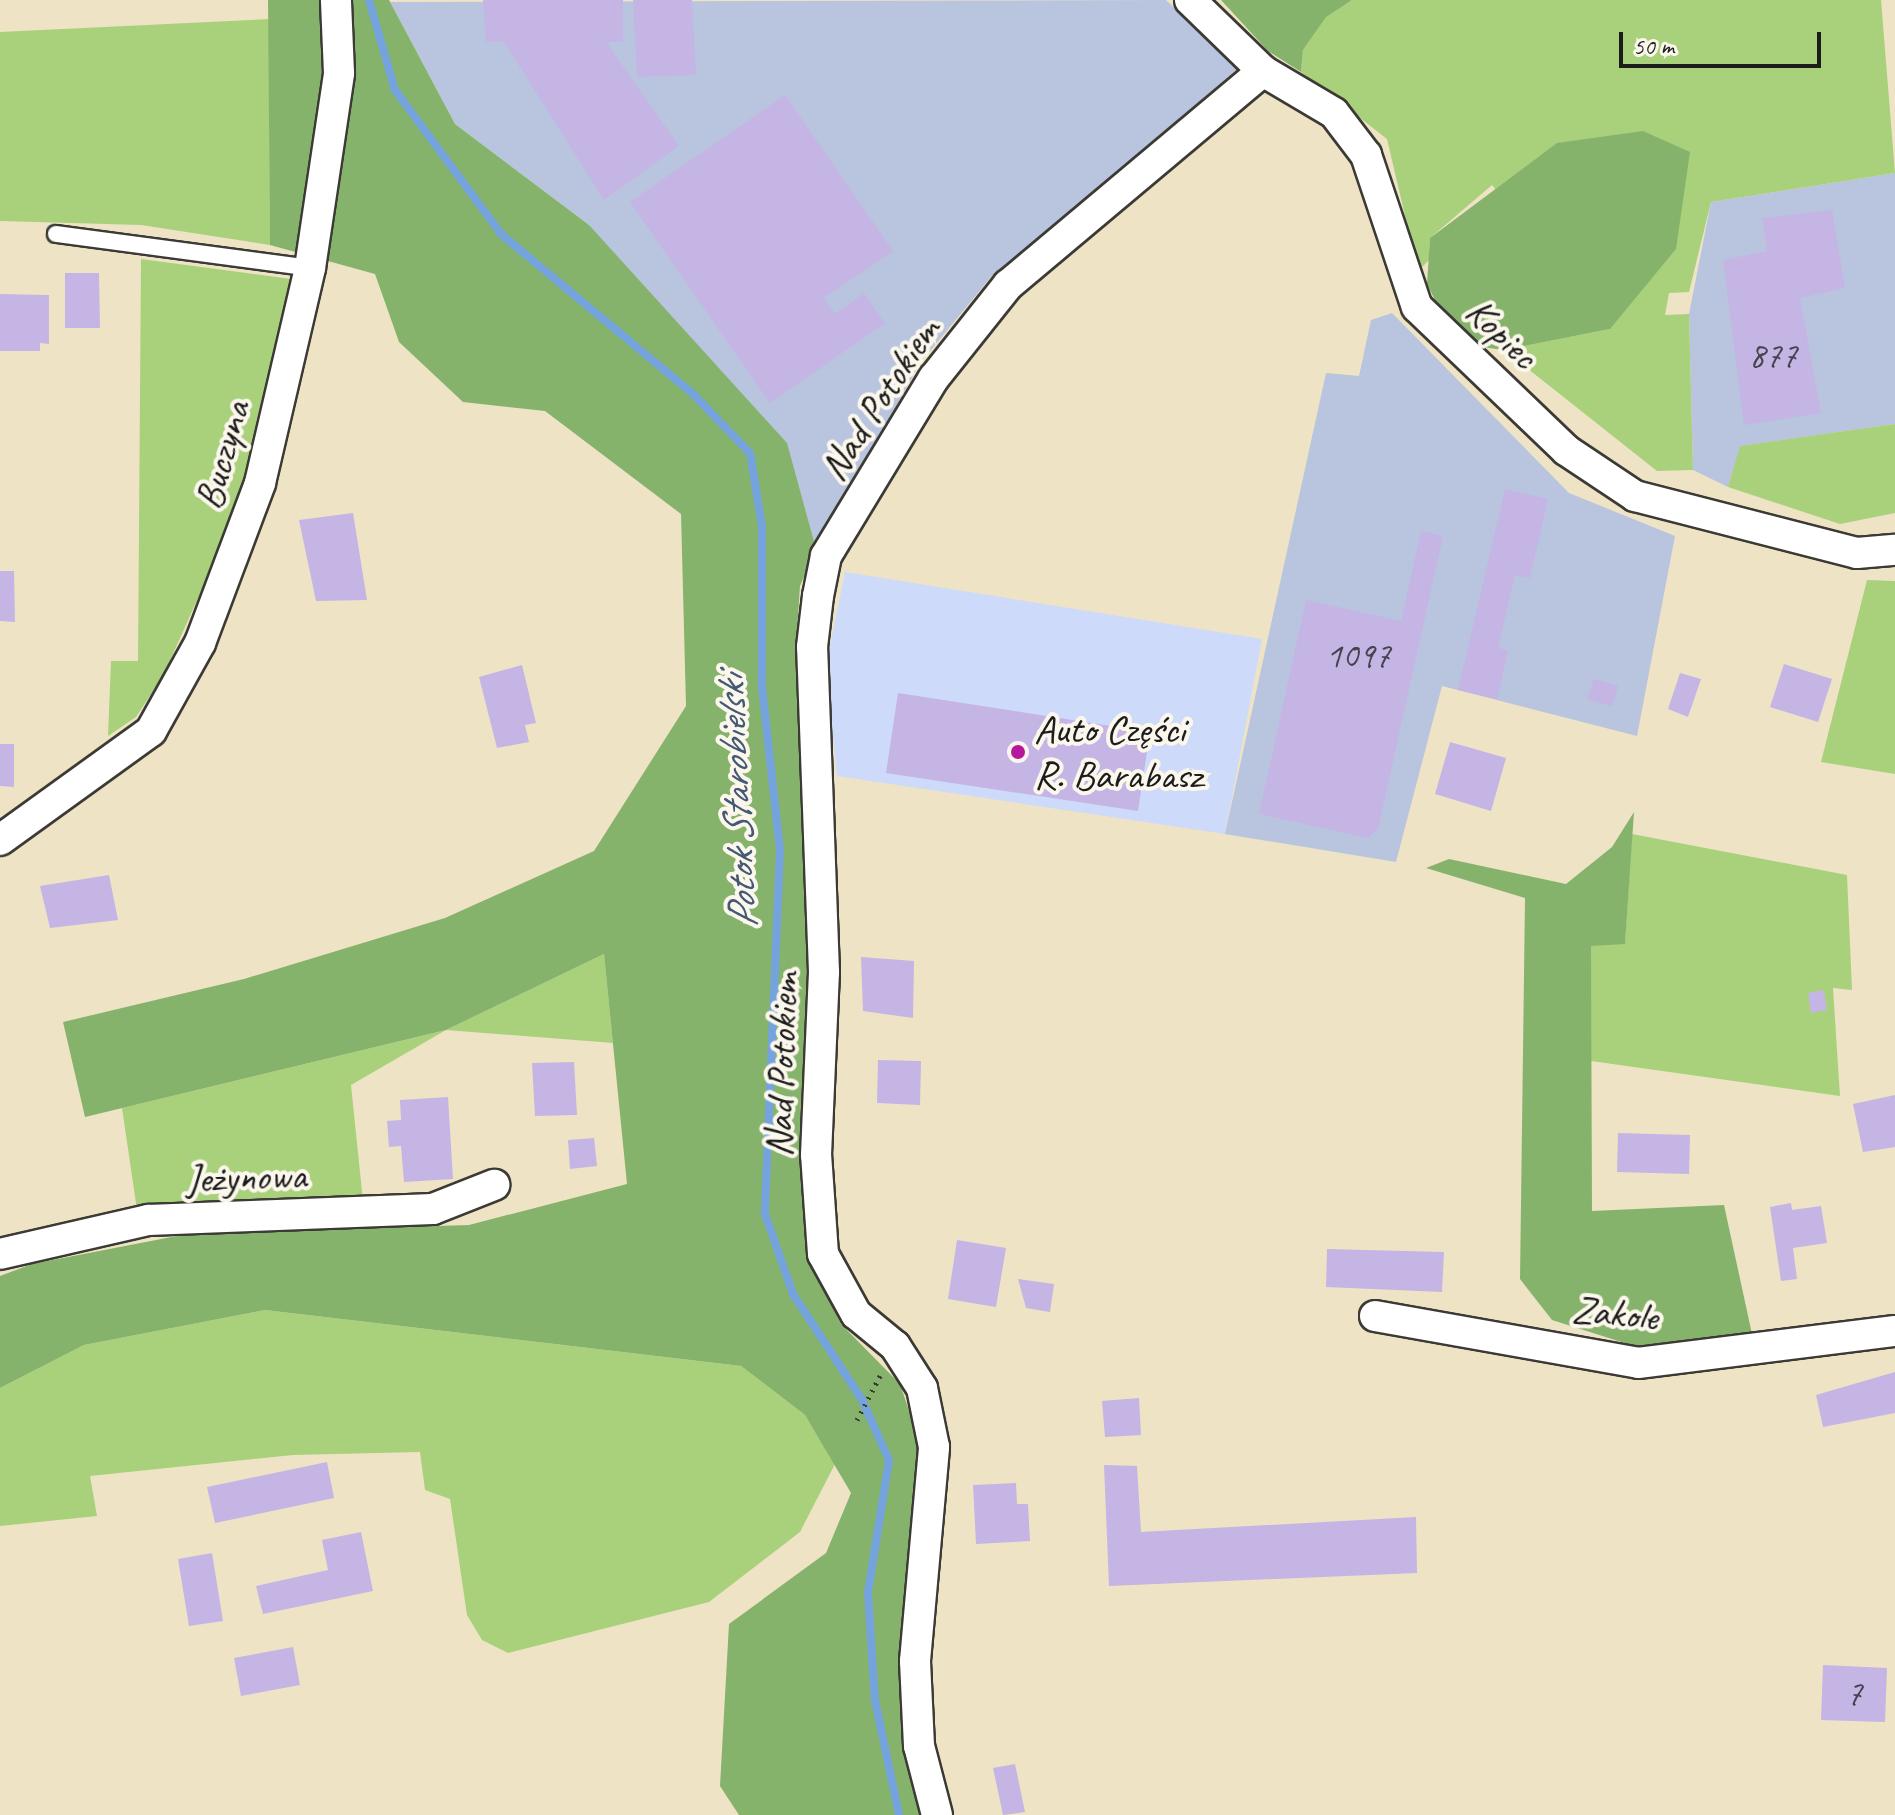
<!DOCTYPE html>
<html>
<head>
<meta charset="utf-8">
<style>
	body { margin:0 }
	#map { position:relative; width:1895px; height:1815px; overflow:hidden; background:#efe3c5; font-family:Caveat,sans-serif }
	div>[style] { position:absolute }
	.built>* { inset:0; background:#cedafa }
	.industrial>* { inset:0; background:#b9c4de }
	.green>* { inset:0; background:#a9d17c }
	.forest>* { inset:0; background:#86b36c }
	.stream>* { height:8px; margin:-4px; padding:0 4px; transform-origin:4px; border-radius:4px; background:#75a3de }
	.building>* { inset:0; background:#c4b5e5 }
	.path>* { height:5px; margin-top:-2.5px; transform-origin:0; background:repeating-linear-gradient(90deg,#3c3a35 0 2px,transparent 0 8px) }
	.roads { filter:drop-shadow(2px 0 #3c3a35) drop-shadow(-2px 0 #3c3a35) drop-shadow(0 2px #3c3a35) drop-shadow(0 -2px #3c3a35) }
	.lane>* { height:16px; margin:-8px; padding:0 8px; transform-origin:8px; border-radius:8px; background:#fff }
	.street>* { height:30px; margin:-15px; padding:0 15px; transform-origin:15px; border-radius:15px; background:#fff }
	.dots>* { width:22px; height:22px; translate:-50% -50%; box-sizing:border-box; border:4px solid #fbf7ec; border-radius:50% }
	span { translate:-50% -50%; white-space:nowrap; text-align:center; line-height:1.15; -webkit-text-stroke:8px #fbf7ec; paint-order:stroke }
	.number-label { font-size:36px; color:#46424e }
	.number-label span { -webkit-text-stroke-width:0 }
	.street-label { font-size:40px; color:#1c1c1c }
	.poi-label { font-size:40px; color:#1c1c1c }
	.left { translate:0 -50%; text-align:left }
	.water-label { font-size:42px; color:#445973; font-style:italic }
	.scale { position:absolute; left:1619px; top:32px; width:202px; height:36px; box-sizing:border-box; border:4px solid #1c1c1c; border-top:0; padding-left:10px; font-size:24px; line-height:28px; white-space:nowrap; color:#1c1c1c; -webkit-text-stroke:6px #fbf7ec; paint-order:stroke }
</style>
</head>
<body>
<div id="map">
	<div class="built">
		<i style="clip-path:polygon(845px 572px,1262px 639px,1225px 834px,837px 776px,826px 665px)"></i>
	</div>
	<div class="industrial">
		<i style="clip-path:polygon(1166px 0,1239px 68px,991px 277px,921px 362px,816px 549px,589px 225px,455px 124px,390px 2px)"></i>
		<i style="clip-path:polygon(1895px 173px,1895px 424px,1741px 446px,1728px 487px,1693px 470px,1689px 314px,1711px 202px)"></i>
		<i style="clip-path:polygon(1392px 313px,1569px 493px,1675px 536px,1637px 736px,1442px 686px,1396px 862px,1225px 834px,1326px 373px,1359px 376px,1371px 320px)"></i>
	</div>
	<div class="green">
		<i style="clip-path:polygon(1352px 0,1881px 0,1895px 173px,1711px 202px,1689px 292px,1669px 293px,1665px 315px,1689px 314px,1693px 470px,1657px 471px,1504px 350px,1610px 329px,1492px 185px,1430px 238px,1429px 260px,1418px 271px,1387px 139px,1301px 72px,1303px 50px,1326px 16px)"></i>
		<i style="clip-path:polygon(269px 19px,270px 245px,141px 225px,0 221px,0 32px)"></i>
		<i style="clip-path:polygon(141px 259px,291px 279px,246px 474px,207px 578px,163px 676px,136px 717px,108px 736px,111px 661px,138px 661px)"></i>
		<i style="clip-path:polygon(1895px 424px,1895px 513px,1840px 524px,1728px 487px,1740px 446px)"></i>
		<i style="clip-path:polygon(1867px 580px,1895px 581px,1895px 774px,1821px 762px)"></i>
		<i style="clip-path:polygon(1632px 834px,1847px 875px,1852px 990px,1833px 988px,1840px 1096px,1591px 1061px,1591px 945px,1625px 943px)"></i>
		<i style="clip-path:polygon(604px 954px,613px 1043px,446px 1030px,351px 1085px,363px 1201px,137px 1210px,122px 1108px,446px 1030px)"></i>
		<i style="clip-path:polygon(265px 1310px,741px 1366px,805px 1415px,835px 1464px,800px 1532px,709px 1602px,508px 1653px,482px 1640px,467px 1615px,450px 1499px,425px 1490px,420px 1452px,293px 1455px,90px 1476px,97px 1516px,0 1526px,0 1388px,84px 1345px)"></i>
	</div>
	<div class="forest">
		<i style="clip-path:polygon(268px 0,389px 0,455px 124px,589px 225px,787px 443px,816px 549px,800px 586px,796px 647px,809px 973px,800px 1157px,807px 1254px,841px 1324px,900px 1384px,921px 1446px,898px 1662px,906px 1754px,921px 1815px,739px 1815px,720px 1786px,729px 1624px,826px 1553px,851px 1493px,805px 1415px,741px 1366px,265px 1310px,84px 1345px,0 1388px,0 1276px,32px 1264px,187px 1234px,469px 1225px,627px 1184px,604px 954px,446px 1030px,85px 1117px,63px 1022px,244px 979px,445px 918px,594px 851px,686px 706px,681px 514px,545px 411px,463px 402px,399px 342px,375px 274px,270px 245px)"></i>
		<i style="clip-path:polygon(1221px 0,1352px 0,1326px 17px,1303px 50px,1301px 72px,1268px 51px)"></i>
		<i style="clip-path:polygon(1643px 131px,1690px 152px,1676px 249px,1610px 329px,1504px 350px,1474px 346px,1442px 314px,1427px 284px,1430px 238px,1557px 143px)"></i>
		<i style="clip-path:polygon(1634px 812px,1625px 944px,1591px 946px,1592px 1211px,1724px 1205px,1752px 1334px,1634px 1346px,1552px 1320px,1520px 1279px,1525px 898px,1426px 868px,1449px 859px,1566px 884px,1612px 847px)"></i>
	</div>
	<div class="stream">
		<i style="left:369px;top:0;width:94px;rotate:73.9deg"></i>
		<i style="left:395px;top:90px;width:179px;rotate:53.6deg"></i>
		<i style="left:501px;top:234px;width:250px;rotate:39.8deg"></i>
		<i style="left:693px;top:394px;width:82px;rotate:46deg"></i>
		<i style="left:750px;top:453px;width:74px;rotate:80.7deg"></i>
		<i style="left:762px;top:526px;width:161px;rotate:90deg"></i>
		<i style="left:762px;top:687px;width:164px;rotate:83.7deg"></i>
		<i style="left:780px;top:850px;width:364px;rotate:92.4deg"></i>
		<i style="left:765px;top:1214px;width:85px;rotate:70.7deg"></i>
		<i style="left:793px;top:1294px;width:126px;rotate:56.9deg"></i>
		<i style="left:862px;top:1400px;width:66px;rotate:65.8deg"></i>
		<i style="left:889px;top:1460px;width:135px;rotate:99deg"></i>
		<i style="left:868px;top:1593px;width:107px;rotate:86.3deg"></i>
		<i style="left:875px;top:1700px;width:117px;rotate:78.2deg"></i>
	</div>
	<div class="building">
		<i style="clip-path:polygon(483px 0,623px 0,623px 42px,606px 42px,679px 146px,604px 200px,504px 42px,486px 42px)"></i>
		<i style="clip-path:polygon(633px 0,692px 0,696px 75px,637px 77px)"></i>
		<i style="clip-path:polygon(785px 95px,893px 251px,824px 298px,835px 314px,864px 293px,885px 323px,770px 403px,630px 202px)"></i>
		<i style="clip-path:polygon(1832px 210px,1845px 288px,1800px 298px,1821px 413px,1744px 425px,1723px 260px,1767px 251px,1762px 218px)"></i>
		<i style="clip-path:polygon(65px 273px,99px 273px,100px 328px,65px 328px)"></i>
		<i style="clip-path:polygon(0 294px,49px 295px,49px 344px,40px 343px,40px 351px,0 351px)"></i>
		<i style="clip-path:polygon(1505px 489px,1548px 499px,1530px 578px,1515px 575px,1498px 648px,1508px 651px,1497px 699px,1458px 690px)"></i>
		<i style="clip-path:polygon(353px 513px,367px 600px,316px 601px,299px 520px)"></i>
		<i style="clip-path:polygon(1421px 531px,1443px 536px,1378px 829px,1368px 838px,1259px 814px,1306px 600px,1401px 621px)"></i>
		<i style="clip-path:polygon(0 571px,14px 571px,15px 622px,0 621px)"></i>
		<i style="clip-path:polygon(1784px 664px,1832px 679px,1818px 722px,1770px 707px)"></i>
		<i style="clip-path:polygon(522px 665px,536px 723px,525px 725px,529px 742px,497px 748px,479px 677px)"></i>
		<i style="clip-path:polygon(1680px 673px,1701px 679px,1688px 717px,1668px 709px)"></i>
		<i style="clip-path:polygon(1594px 679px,1618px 686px,1612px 706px,1587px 699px)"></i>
		<i style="clip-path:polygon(898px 693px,1150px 732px,1138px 811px,886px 773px)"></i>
		<i style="clip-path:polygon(1450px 742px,1506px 758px,1491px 811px,1435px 794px)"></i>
		<i style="clip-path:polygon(0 744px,14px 744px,14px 787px,0 786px)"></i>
		<i style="clip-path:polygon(109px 875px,118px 920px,50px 928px,40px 886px)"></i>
		<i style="clip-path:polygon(861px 957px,914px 961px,913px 1018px,863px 1011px)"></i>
		<i style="clip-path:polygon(1824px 990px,1827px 1010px,1811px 1013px,1808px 993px)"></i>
		<i style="clip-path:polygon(878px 1060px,921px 1061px,920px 1105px,877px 1103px)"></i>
		<i style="clip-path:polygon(574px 1062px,577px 1115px,535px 1116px,532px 1063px)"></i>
		<i style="clip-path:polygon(1895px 1095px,1895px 1147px,1863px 1152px,1853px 1104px)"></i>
		<i style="clip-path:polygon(448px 1097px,453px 1179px,404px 1182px,401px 1146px,389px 1147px,387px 1121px,401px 1120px,400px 1100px)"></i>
		<i style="clip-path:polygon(1618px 1133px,1690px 1135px,1689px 1174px,1617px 1172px)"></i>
		<i style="clip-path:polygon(594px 1138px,597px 1166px,570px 1169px,568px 1140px)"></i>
		<i style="clip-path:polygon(1791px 1203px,1792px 1210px,1821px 1206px,1827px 1243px,1793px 1248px,1797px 1279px,1781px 1281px,1770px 1207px)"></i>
		<i style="clip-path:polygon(957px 1240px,1006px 1248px,996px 1307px,948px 1299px)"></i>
		<i style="clip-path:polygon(1327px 1249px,1444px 1252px,1442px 1292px,1326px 1287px)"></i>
		<i style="clip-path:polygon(1018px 1279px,1054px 1284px,1050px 1312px,1026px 1308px)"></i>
		<i style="clip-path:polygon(1895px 1372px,1895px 1413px,1823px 1427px,1816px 1395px)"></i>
		<i style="clip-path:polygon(1139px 1398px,1141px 1435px,1105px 1437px,1102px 1401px)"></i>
		<i style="clip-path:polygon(327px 1462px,334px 1498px,215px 1523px,207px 1487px)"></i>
		<i style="clip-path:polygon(1104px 1465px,1137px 1466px,1141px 1532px,1416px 1517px,1417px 1573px,1109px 1586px)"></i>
		<i style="clip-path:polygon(1016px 1483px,1017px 1504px,1028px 1504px,1030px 1541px,976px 1544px,973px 1485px)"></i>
		<i style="clip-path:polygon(361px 1532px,373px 1591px,263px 1614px,256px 1586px,328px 1570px,322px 1540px)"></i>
		<i style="clip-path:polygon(212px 1553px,223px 1621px,189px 1626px,178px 1559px)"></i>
		<i style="clip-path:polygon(293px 1647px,300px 1685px,241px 1696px,234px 1658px)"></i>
		<i style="clip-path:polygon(1823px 1665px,1887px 1668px,1885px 1722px,1821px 1720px)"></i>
		<i style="clip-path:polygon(1015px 1764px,1025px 1812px,1003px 1815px,993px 1768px)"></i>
	</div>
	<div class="path">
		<i style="left:857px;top:1420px;width:54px;rotate:-62.5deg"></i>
	</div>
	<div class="roads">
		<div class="lane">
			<i style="left:56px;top:234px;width:256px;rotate:7.6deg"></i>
		</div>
		<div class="street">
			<i style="left:1190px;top:0;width:102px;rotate:44.2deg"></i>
			<i style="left:1263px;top:71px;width:82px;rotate:30.6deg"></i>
			<i style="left:1334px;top:113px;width:53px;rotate:52.7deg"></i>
			<i style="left:1366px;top:155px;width:160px;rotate:71.5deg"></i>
			<i style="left:1417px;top:307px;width:207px;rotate:43.8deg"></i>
			<i style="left:1566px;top:450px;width:83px;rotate:33.7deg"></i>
			<i style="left:1635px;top:496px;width:229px;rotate:14.4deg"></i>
			<i style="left:1857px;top:553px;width:38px;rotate:-5deg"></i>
			<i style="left:0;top:840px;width:186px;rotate:-35.8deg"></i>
			<i style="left:151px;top:731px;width:101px;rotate:-60.9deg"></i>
			<i style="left:200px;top:643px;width:171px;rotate:-69.4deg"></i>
			<i style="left:260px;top:483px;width:221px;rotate:-76.9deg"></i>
			<i style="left:310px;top:268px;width:197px;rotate:-81.5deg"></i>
			<i style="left:339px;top:73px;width:73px;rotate:-92.4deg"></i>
			<i style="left:0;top:1254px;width:152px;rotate:-12.9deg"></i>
			<i style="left:148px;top:1220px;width:285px;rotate:-2.2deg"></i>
			<i style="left:433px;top:1209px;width:66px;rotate:-21.5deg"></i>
			<i style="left:1375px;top:1316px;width:267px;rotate:10.1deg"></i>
			<i style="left:1638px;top:1363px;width:259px;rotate:-7.1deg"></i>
			<i style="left:937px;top:1815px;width:71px;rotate:-104.6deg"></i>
			<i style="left:919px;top:1746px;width:85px;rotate:-92.7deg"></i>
			<i style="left:915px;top:1661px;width:215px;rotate:-84.9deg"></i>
			<i style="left:934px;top:1447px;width:60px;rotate:-101.5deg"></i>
			<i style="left:922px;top:1388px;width:50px;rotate:-122.7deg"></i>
			<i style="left:895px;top:1346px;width:50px;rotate:-140.6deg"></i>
			<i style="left:856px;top:1314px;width:68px;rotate:-118.8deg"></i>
			<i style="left:823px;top:1254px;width:99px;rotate:-94deg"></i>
			<i style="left:816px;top:1155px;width:183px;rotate:-87.5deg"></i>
			<i style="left:824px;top:972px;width:325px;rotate:-92.1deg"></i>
			<i style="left:812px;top:647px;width:51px;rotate:-83.3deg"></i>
			<i style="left:818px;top:596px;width:41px;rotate:-78.7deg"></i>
			<i style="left:826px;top:556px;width:208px;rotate:-58.8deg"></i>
			<i style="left:934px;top:378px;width:119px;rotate:-51.5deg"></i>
			<i style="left:1008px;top:285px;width:333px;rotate:-40deg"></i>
		</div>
	</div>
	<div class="dots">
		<i style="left:1018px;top:752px;background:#b5179e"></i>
	</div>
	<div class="number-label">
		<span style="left:1773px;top:356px">877</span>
		<span style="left:1358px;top:656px">1097</span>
		<span style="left:1854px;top:1694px">7</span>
	</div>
	<div class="street-label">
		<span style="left:1502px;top:333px;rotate:44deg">Kopiec</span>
		<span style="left:879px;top:399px;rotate:-57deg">Nad Potokiem</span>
		<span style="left:222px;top:455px;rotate:-74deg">Buczyna</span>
		<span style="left:781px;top:1065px;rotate:-88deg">Nad Potokiem</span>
		<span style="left:246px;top:1177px;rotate:-2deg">Jeżynowa</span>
		<span style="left:1615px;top:1313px;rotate:6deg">Zakole</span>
	</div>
	<div class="poi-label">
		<span class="left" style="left:1034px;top:752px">Auto Części<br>R. Barabasz</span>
	</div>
	<div class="water-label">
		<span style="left:737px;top:802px;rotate:-93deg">Potok Starobielski</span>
	</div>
	<div class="scale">50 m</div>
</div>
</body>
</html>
